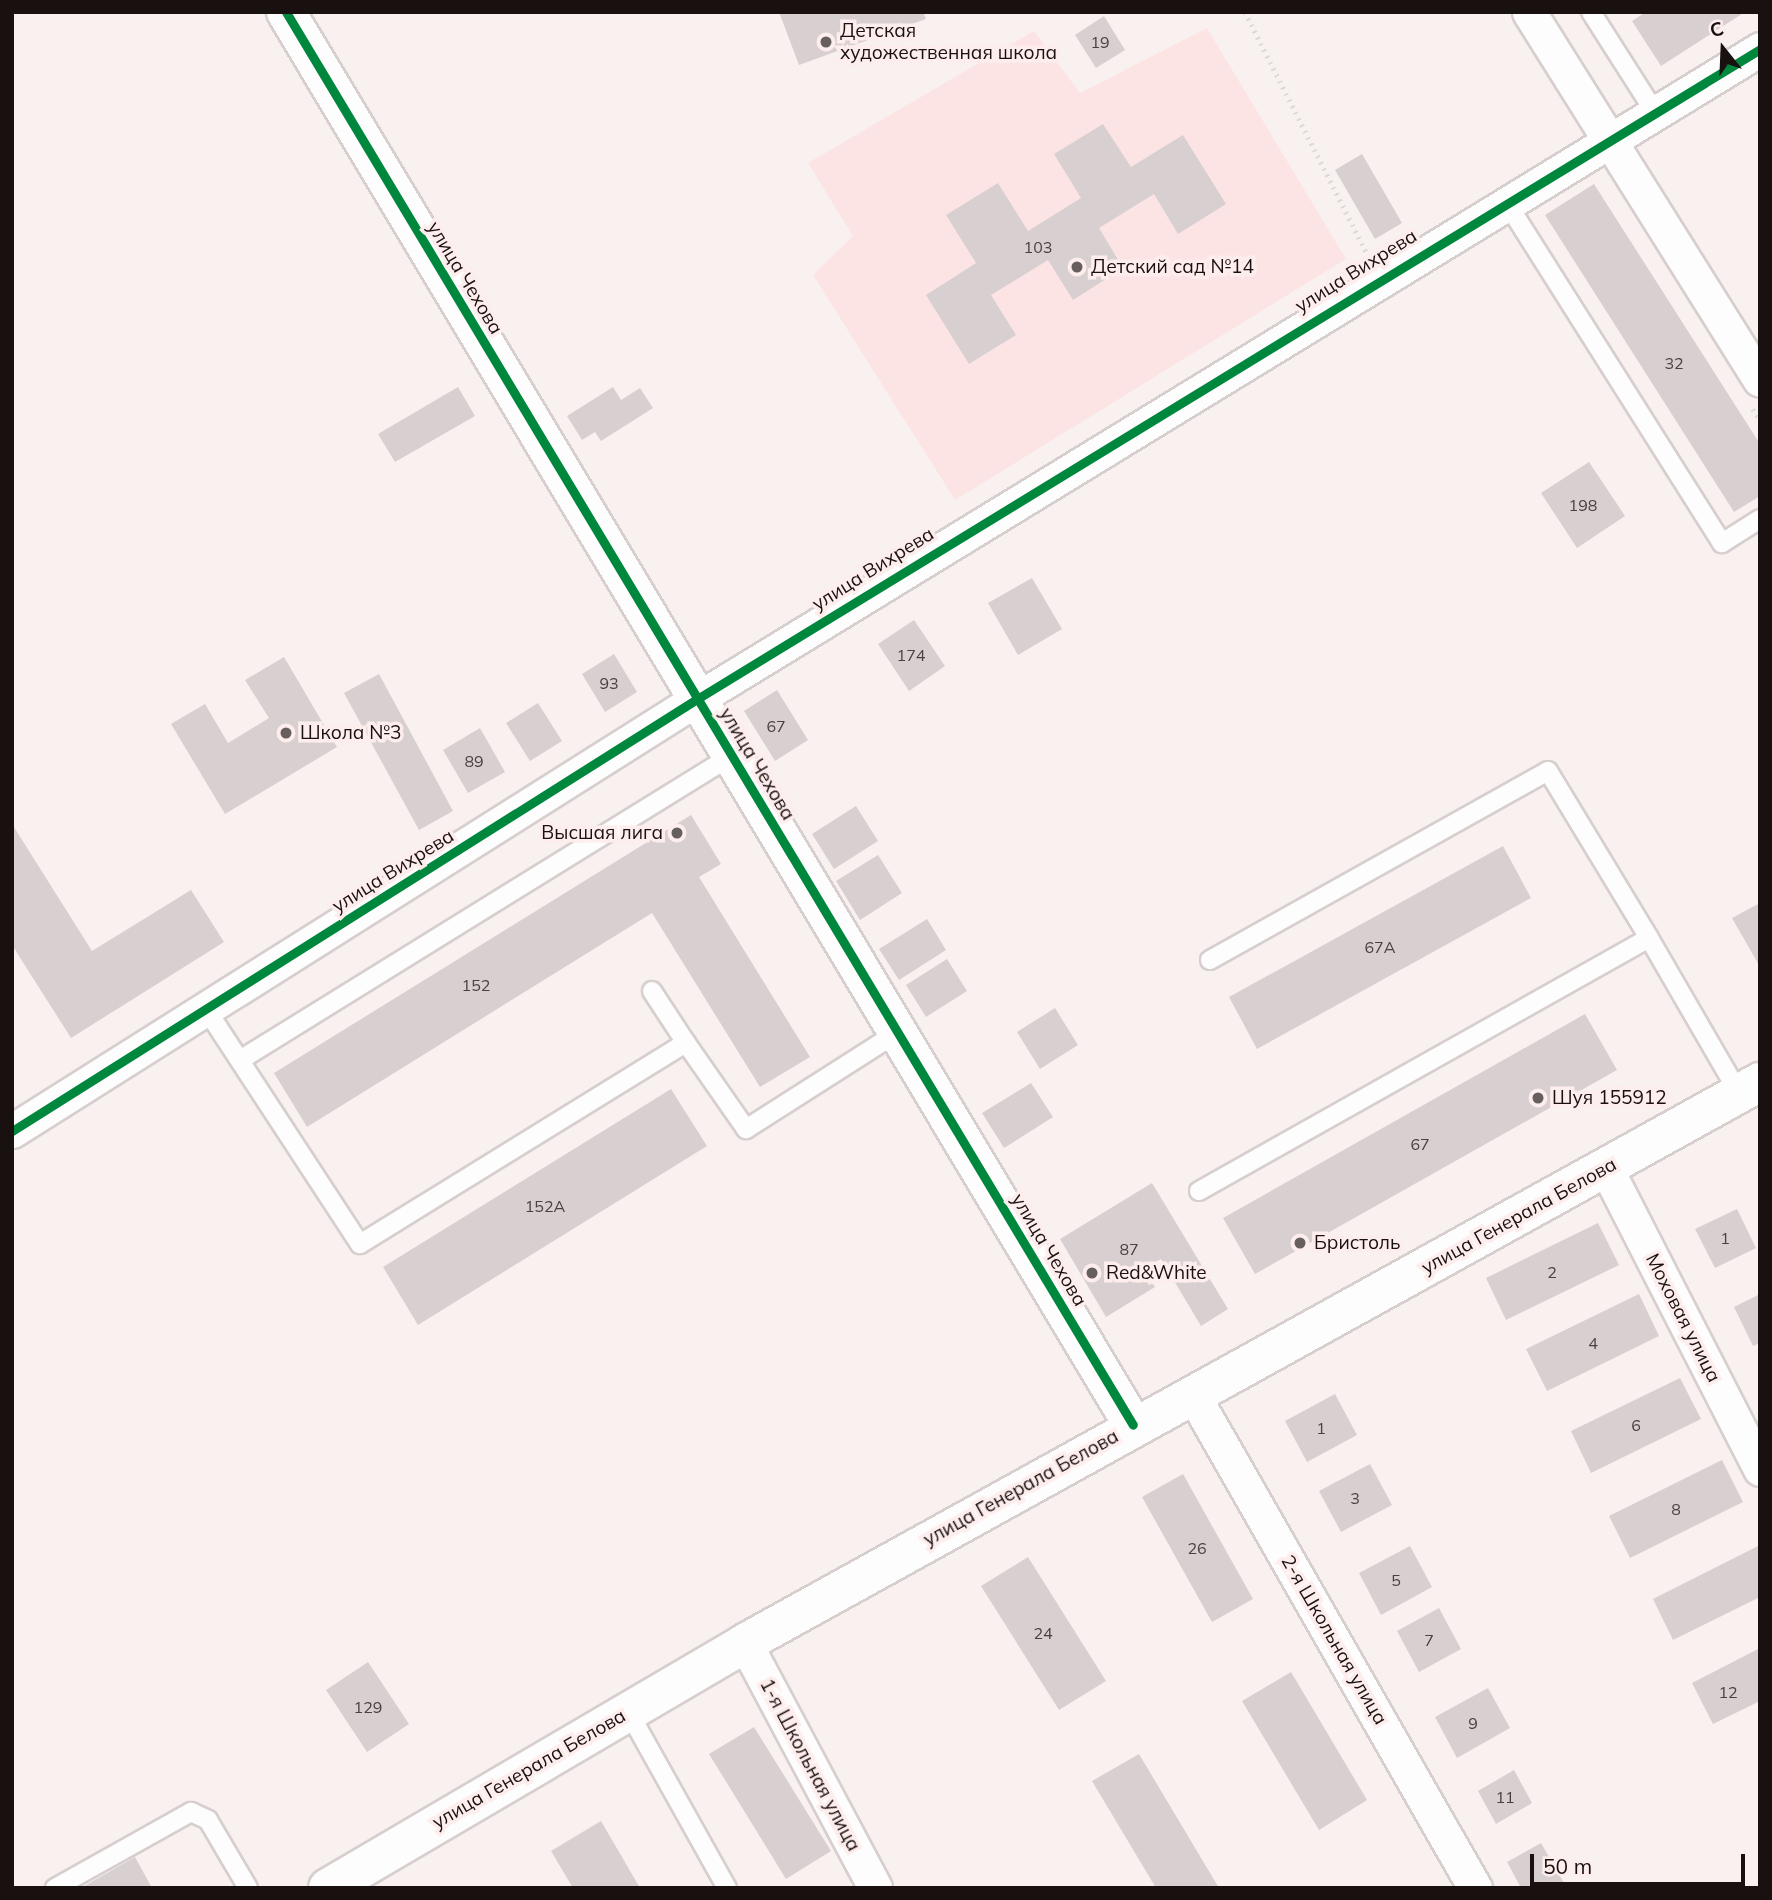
<!DOCTYPE html>
<html>
<head>
<meta charset="utf-8">
<style>
	body { margin:0 }
	#map { position:relative; width:1772px; height:1900px; overflow:hidden; background:#f9f0f0; font-family:Mulish,sans-serif }
	div>[style] { position:absolute }
	.built>* { inset:0; background:#fce4e4 }
	.building>* { inset:0; background:#d8cfd1 }
	.path>* { height:4.5px; margin-top:-2.25px; transform-origin:0; background:repeating-linear-gradient(90deg,#dcdada 0 2px,transparent 0 7px) }
	.roads { filter:drop-shadow(2px 0 #d7cece) drop-shadow(-2px 0 #d7cece) drop-shadow(0 2px #d7cece) drop-shadow(0 -2px #d7cece) }
	.service>* { height:18px; margin:-9px; padding:0 9px; transform-origin:9px; border-radius:9px; background:#fefdfd }
	.minor>* { height:33px; margin:-16.5px; padding:0 16.5px; transform-origin:16.5px; border-radius:16.5px; background:#fefdfd }
	.tertiary>* { height:38px; margin:-19px; padding:0 19px; transform-origin:19px; border-radius:19px; background:#fefdfd }
	.cycleway>* { height:9px; margin:-4.5px; padding:0 4.5px; transform-origin:4.5px; border-radius:4.5px; background:#00873e }
	.dots>* { width:19px; height:19px; translate:-50% -50%; box-sizing:border-box; border:4px solid #fdedec; border-radius:50% }
	span { translate:-50% -50%; white-space:nowrap; text-align:center; line-height:1.15; -webkit-text-stroke:7px #fdedec; paint-order:stroke }
	.number-label { font-size:16px; color:#494040 }
	.number-label span { -webkit-text-stroke-width:0 }
	.poi-label { font-size:19px; color:#191010 }
	.left { translate:0 -50%; text-align:left }
	.right { translate:-100% -50%; text-align:right }
	.street-label { font-size:19px; color:#191010 }
	.frame { position:absolute; inset:0; border:14px solid #191010; pointer-events:none }
	.north { position:absolute; left:1688px; top:14px; width:70px; height:70px; -webkit-text-stroke:5px #fdedec; paint-order:stroke; rotate:342deg; font-size:19px; font-weight:700; line-height:28px; text-align:center; color:#191010 }
	.north::after { content:''; display:block; margin:auto; width:24px; height:32px; background:#191010; clip-path:polygon(50% 0,100% 100%,50% 72%,0 100%) }
	.scale { position:absolute; left:1530px; top:1854px; width:215px; height:32px; box-sizing:border-box; border:4px solid #191010; border-top:0; padding-left:9px; font-size:21px; line-height:24px; white-space:nowrap; color:#191010; -webkit-text-stroke:5px #fdedec; paint-order:stroke }
</style>
</head>
<body>
<div id="map">
	<div class="built">
		<i style="clip-path:polygon(1207px 28px,1346px 259px,955px 500px,813px 275px,853px 236px,808px 163px,1034px 31px,1080px 93px)"></i>
	</div>
	<div class="building">
		<i style="clip-path:polygon(779px 12px,923px 12px,926px 19px,799px 65px)"></i>
		<i style="clip-path:polygon(1646px 12px,1745px 12px,1661px 66px,1632px 21px)"></i>
		<i style="clip-path:polygon(1104px 16px,1125px 50px,1096px 68px,1075px 35px)"></i>
		<i style="clip-path:polygon(1103px 124px,1131px 167px,1183px 135px,1226px 204px,1178px 234px,1154px 194px,1099px 228px,1123px 268px,1073px 300px,1048px 260px,991px 295px,1016px 335px,969px 364px,926px 295px,976px 263px,946px 215px,998px 183px,1028px 231px,1081px 198px,1054px 154px)"></i>
		<i style="clip-path:polygon(1362px 154px,1402px 223px,1375px 239px,1335px 170px)"></i>
		<i style="clip-path:polygon(1594px 184px,1760px 444px,1760px 496px,1734px 512px,1545px 215px)"></i>
		<i style="clip-path:polygon(458px 387px,475px 416px,395px 462px,378px 434px)"></i>
		<i style="clip-path:polygon(613px 387px,621px 400px,640px 388px,653px 408px,601px 441px,595px 432px,582px 440px,567px 416px)"></i>
		<i style="clip-path:polygon(1589px 462px,1625px 516px,1577px 548px,1541px 493px)"></i>
		<i style="clip-path:polygon(1032px 578px,1062px 629px,1018px 655px,988px 603px)"></i>
		<i style="clip-path:polygon(914px 620px,945px 666px,909px 691px,878px 644px)"></i>
		<i style="clip-path:polygon(614px 654px,637px 692px,605px 712px,582px 674px)"></i>
		<i style="clip-path:polygon(284px 657px,337px 747px,225px 814px,171px 724px,205px 704px,228px 743px,269px 718px,245px 680px)"></i>
		<i style="clip-path:polygon(379px 674px,453px 811px,419px 830px,344px 693px)"></i>
		<i style="clip-path:polygon(777px 690px,808px 740px,775px 761px,744px 711px)"></i>
		<i style="clip-path:polygon(538px 703px,562px 741px,530px 761px,506px 723px)"></i>
		<i style="clip-path:polygon(480px 728px,505px 772px,468px 793px,443px 750px)"></i>
		<i style="clip-path:polygon(856px 806px,878px 841px,834px 869px,812px 834px)"></i>
		<i style="clip-path:polygon(691px 815px,721px 864px,699px 877px,810px 1057px,760px 1087px,652px 913px,307px 1127px,274px 1073px)"></i>
		<i style="clip-path:polygon(12px 824px,92px 951px,191px 890px,224px 942px,71px 1038px,12px 945px)"></i>
		<i style="clip-path:polygon(1503px 846px,1531px 898px,1257px 1049px,1229px 997px)"></i>
		<i style="clip-path:polygon(878px 855px,902px 893px,860px 920px,836px 881px)"></i>
		<i style="clip-path:polygon(1760px 903px,1760px 967px,1732px 918px)"></i>
		<i style="clip-path:polygon(927px 919px,946px 950px,899px 980px,879px 949px)"></i>
		<i style="clip-path:polygon(947px 959px,967px 991px,926px 1017px,906px 985px)"></i>
		<i style="clip-path:polygon(1055px 1008px,1078px 1045px,1040px 1069px,1017px 1032px)"></i>
		<i style="clip-path:polygon(1585px 1014px,1617px 1070px,1255px 1274px,1223px 1218px)"></i>
		<i style="clip-path:polygon(1031px 1083px,1053px 1117px,1004px 1148px,982px 1113px)"></i>
		<i style="clip-path:polygon(671px 1089px,707px 1146px,418px 1325px,383px 1267px)"></i>
		<i style="clip-path:polygon(1152px 1183px,1228px 1309px,1201px 1326px,1161px 1259px,1144px 1269px,1155px 1287px,1106px 1317px,1060px 1239px)"></i>
		<i style="clip-path:polygon(1737px 1209px,1756px 1248px,1715px 1268px,1695px 1229px)"></i>
		<i style="clip-path:polygon(1598px 1223px,1619px 1265px,1506px 1320px,1486px 1278px)"></i>
		<i style="clip-path:polygon(1639px 1294px,1659px 1336px,1547px 1391px,1526px 1349px)"></i>
		<i style="clip-path:polygon(1760px 1294px,1760px 1343px,1753px 1346px,1734px 1307px)"></i>
		<i style="clip-path:polygon(1680px 1378px,1701px 1419px,1591px 1473px,1571px 1431px)"></i>
		<i style="clip-path:polygon(1335px 1394px,1357px 1435px,1307px 1462px,1285px 1421px)"></i>
		<i style="clip-path:polygon(1722px 1460px,1743px 1502px,1630px 1558px,1609px 1516px)"></i>
		<i style="clip-path:polygon(1370px 1464px,1392px 1505px,1341px 1532px,1319px 1491px)"></i>
		<i style="clip-path:polygon(1183px 1474px,1253px 1599px,1212px 1622px,1142px 1497px)"></i>
		<i style="clip-path:polygon(1760px 1545px,1760px 1597px,1673px 1640px,1653px 1599px)"></i>
		<i style="clip-path:polygon(1410px 1546px,1432px 1587px,1381px 1615px,1359px 1573px)"></i>
		<i style="clip-path:polygon(1028px 1557px,1106px 1681px,1059px 1710px,981px 1586px)"></i>
		<i style="clip-path:polygon(1439px 1608px,1461px 1649px,1419px 1672px,1397px 1631px)"></i>
		<i style="clip-path:polygon(1760px 1648px,1760px 1701px,1713px 1724px,1692px 1683px)"></i>
		<i style="clip-path:polygon(368px 1662px,409px 1724px,367px 1752px,326px 1690px)"></i>
		<i style="clip-path:polygon(1291px 1672px,1367px 1800px,1319px 1830px,1242px 1701px)"></i>
		<i style="clip-path:polygon(1488px 1688px,1510px 1728px,1457px 1758px,1435px 1717px)"></i>
		<i style="clip-path:polygon(754px 1727px,831px 1851px,786px 1879px,709px 1754px)"></i>
		<i style="clip-path:polygon(1139px 1754px,1219px 1888px,1156px 1888px,1092px 1781px)"></i>
		<i style="clip-path:polygon(1514px 1770px,1532px 1803px,1496px 1824px,1478px 1791px)"></i>
		<i style="clip-path:polygon(601px 1821px,640px 1888px,573px 1888px,551px 1851px)"></i>
		<i style="clip-path:polygon(1541px 1843px,1564px 1883px,1521px 1888px,1507px 1862px)"></i>
		<i style="clip-path:polygon(135px 1857px,152px 1888px,81px 1888px)"></i>
	</div>
	<div class="path">
		<i style="left:1245px;top:12px;width:272px;rotate:63.2deg"></i>
		<i style="left:1753px;top:409px;width:13px;rotate:58deg"></i>
	</div>
	<div class="roads">
		<div class="service">
			<i style="left:1591px;top:12px;width:117px;rotate:57.5deg"></i>
			<i style="left:1505px;top:200px;width:406px;rotate:57.7deg"></i>
			<i style="left:1722px;top:543px;width:45px;rotate:-32.3deg"></i>
			<i style="left:1210px;top:960px;width:387px;rotate:-29.2deg"></i>
			<i style="left:1548px;top:771px;width:195px;rotate:58.8deg"></i>
			<i style="left:652px;top:991px;width:62px;rotate:56.8deg"></i>
			<i style="left:206px;top:1009px;width:281px;rotate:56.8deg"></i>
			<i style="left:360px;top:1244px;width:383px;rotate:-31.7deg"></i>
			<i style="left:686px;top:1043px;width:105px;rotate:55.1deg"></i>
			<i style="left:746px;top:1129px;width:180px;rotate:-32.5deg"></i>
			<i style="left:240px;top:1060px;width:577px;rotate:-31.76deg"></i>
			<i style="left:1199px;top:1191px;width:516px;rotate:-29.35deg"></i>
			<i style="left:1649px;top:938px;width:179px;rotate:59.9deg"></i>
			<i style="left:628px;top:1711px;width:203px;rotate:60.8deg"></i>
			<i style="left:55px;top:1888px;width:156px;rotate:-29.2deg"></i>
			<i style="left:191px;top:1812px;width:19px;rotate:25deg"></i>
			<i style="left:208px;top:1820px;width:79px;rotate:59.5deg"></i>
		</div>
		<div class="minor">
			<i style="left:1529px;top:12px;width:434px;rotate:57.9deg"></i>
			<i style="left:12px;top:1131px;width:810px;rotate:-32.24deg"></i>
			<i style="left:697px;top:699px;width:1246px;rotate:-31.44deg"></i>
			<i style="left:1606px;top:1168px;width:338px;rotate:62.9deg"></i>
			<i style="left:1192px;top:1393px;width:570px;rotate:60.24deg"></i>
			<i style="left:745px;top:1643px;width:277px;rotate:62deg"></i>
		</div>
		<div class="tertiary">
			<i style="left:286px;top:12px;width:1647px;rotate:59.06deg"></i>
			<i style="left:328px;top:1888px;width:484px;rotate:-30.4deg"></i>
			<i style="left:745px;top:1643px;width:1160px;rotate:-28.93deg"></i>
		</div>
	</div>
	<div class="cycleway">
		<i style="left:286px;top:12px;width:1647px;rotate:59.06deg"></i>
		<i style="left:12px;top:1131px;width:810px;rotate:-32.24deg"></i>
		<i style="left:697px;top:699px;width:1246px;rotate:-31.44deg"></i>
	</div>
	<div class="dots">
		<i style="left:826px;top:42px;background:#675e5e"></i>
		<i style="left:1077px;top:267px;background:#675e5e"></i>
		<i style="left:286px;top:733px;background:#675e5e"></i>
		<i style="left:677px;top:833px;background:#675e5e"></i>
		<i style="left:1538px;top:1098px;background:#675e5e"></i>
		<i style="left:1300px;top:1243px;background:#675e5e"></i>
		<i style="left:1092px;top:1273px;background:#675e5e"></i>
	</div>
	<div class="number-label">
		<span style="left:1100px;top:42px">19</span>
		<span style="left:1038px;top:247px">103</span>
		<span style="left:1674px;top:363px">32</span>
		<span style="left:1583px;top:505px">198</span>
		<span style="left:911px;top:655px">174</span>
		<span style="left:609px;top:683px">93</span>
		<span style="left:776px;top:726px">67</span>
		<span style="left:474px;top:761px">89</span>
		<span style="left:1380px;top:947px">67А</span>
		<span style="left:476px;top:985px">152</span>
		<span style="left:1420px;top:1144px">67</span>
		<span style="left:545px;top:1206px">152А</span>
		<span style="left:1725px;top:1238px">1</span>
		<span style="left:1129px;top:1249px">87</span>
		<span style="left:1552px;top:1272px">2</span>
		<span style="left:1593px;top:1343px">4</span>
		<span style="left:1636px;top:1425px">6</span>
		<span style="left:1321px;top:1428px">1</span>
		<span style="left:1355px;top:1498px">3</span>
		<span style="left:1676px;top:1509px">8</span>
		<span style="left:1197px;top:1548px">26</span>
		<span style="left:1396px;top:1580px">5</span>
		<span style="left:1043px;top:1633px">24</span>
		<span style="left:1429px;top:1640px">7</span>
		<span style="left:1728px;top:1692px">12</span>
		<span style="left:368px;top:1707px">129</span>
		<span style="left:1473px;top:1723px">9</span>
		<span style="left:1505px;top:1797px">11</span>
	</div>
	<div class="poi-label">
		<span class="left" style="left:840px;top:42px">Детская<br>художественная школа</span>
		<span class="left" style="left:1091px;top:267px">Детский сад №14</span>
		<span class="left" style="left:300px;top:733px">Школа №3</span>
		<span class="right" style="left:663px;top:833px">Высшая лига</span>
		<span class="left" style="left:1552px;top:1098px">Шуя 155912</span>
		<span class="left" style="left:1314px;top:1243px">Бристоль</span>
		<span class="left" style="left:1106px;top:1273px">Red&amp;White</span>
	</div>
	<div class="street-label">
		<span style="left:1356px;top:271px;rotate:-32deg">улица Вихрева</span>
		<span style="left:465px;top:278px;rotate:59deg">улица Чехова</span>
		<span style="left:873px;top:569px;rotate:-32deg">улица Вихрева</span>
		<span style="left:757px;top:764px;rotate:59deg">улица Чехова</span>
		<span style="left:393px;top:871px;rotate:-32deg">улица Вихрева</span>
		<span style="left:1519px;top:1216px;rotate:-29deg">улица Генерала Белова</span>
		<span style="left:1049px;top:1250px;rotate:59deg">улица Чехова</span>
		<span style="left:1683px;top:1318px;rotate:63deg">Моховая улица</span>
		<span style="left:1021px;top:1488px;rotate:-29deg">улица Генерала Белова</span>
		<span style="left:1334px;top:1640px;rotate:60deg">2-я Школьная улица</span>
		<span style="left:810px;top:1765px;rotate:62deg">1-я Школьная улица</span>
		<span style="left:529px;top:1769px;rotate:-30deg">улица Генерала Белова</span>
	</div>
	<div class="frame"></div>
	<div class="north">С</div>
	<div class="scale">50 m</div>
</div>
</body>
</html>
